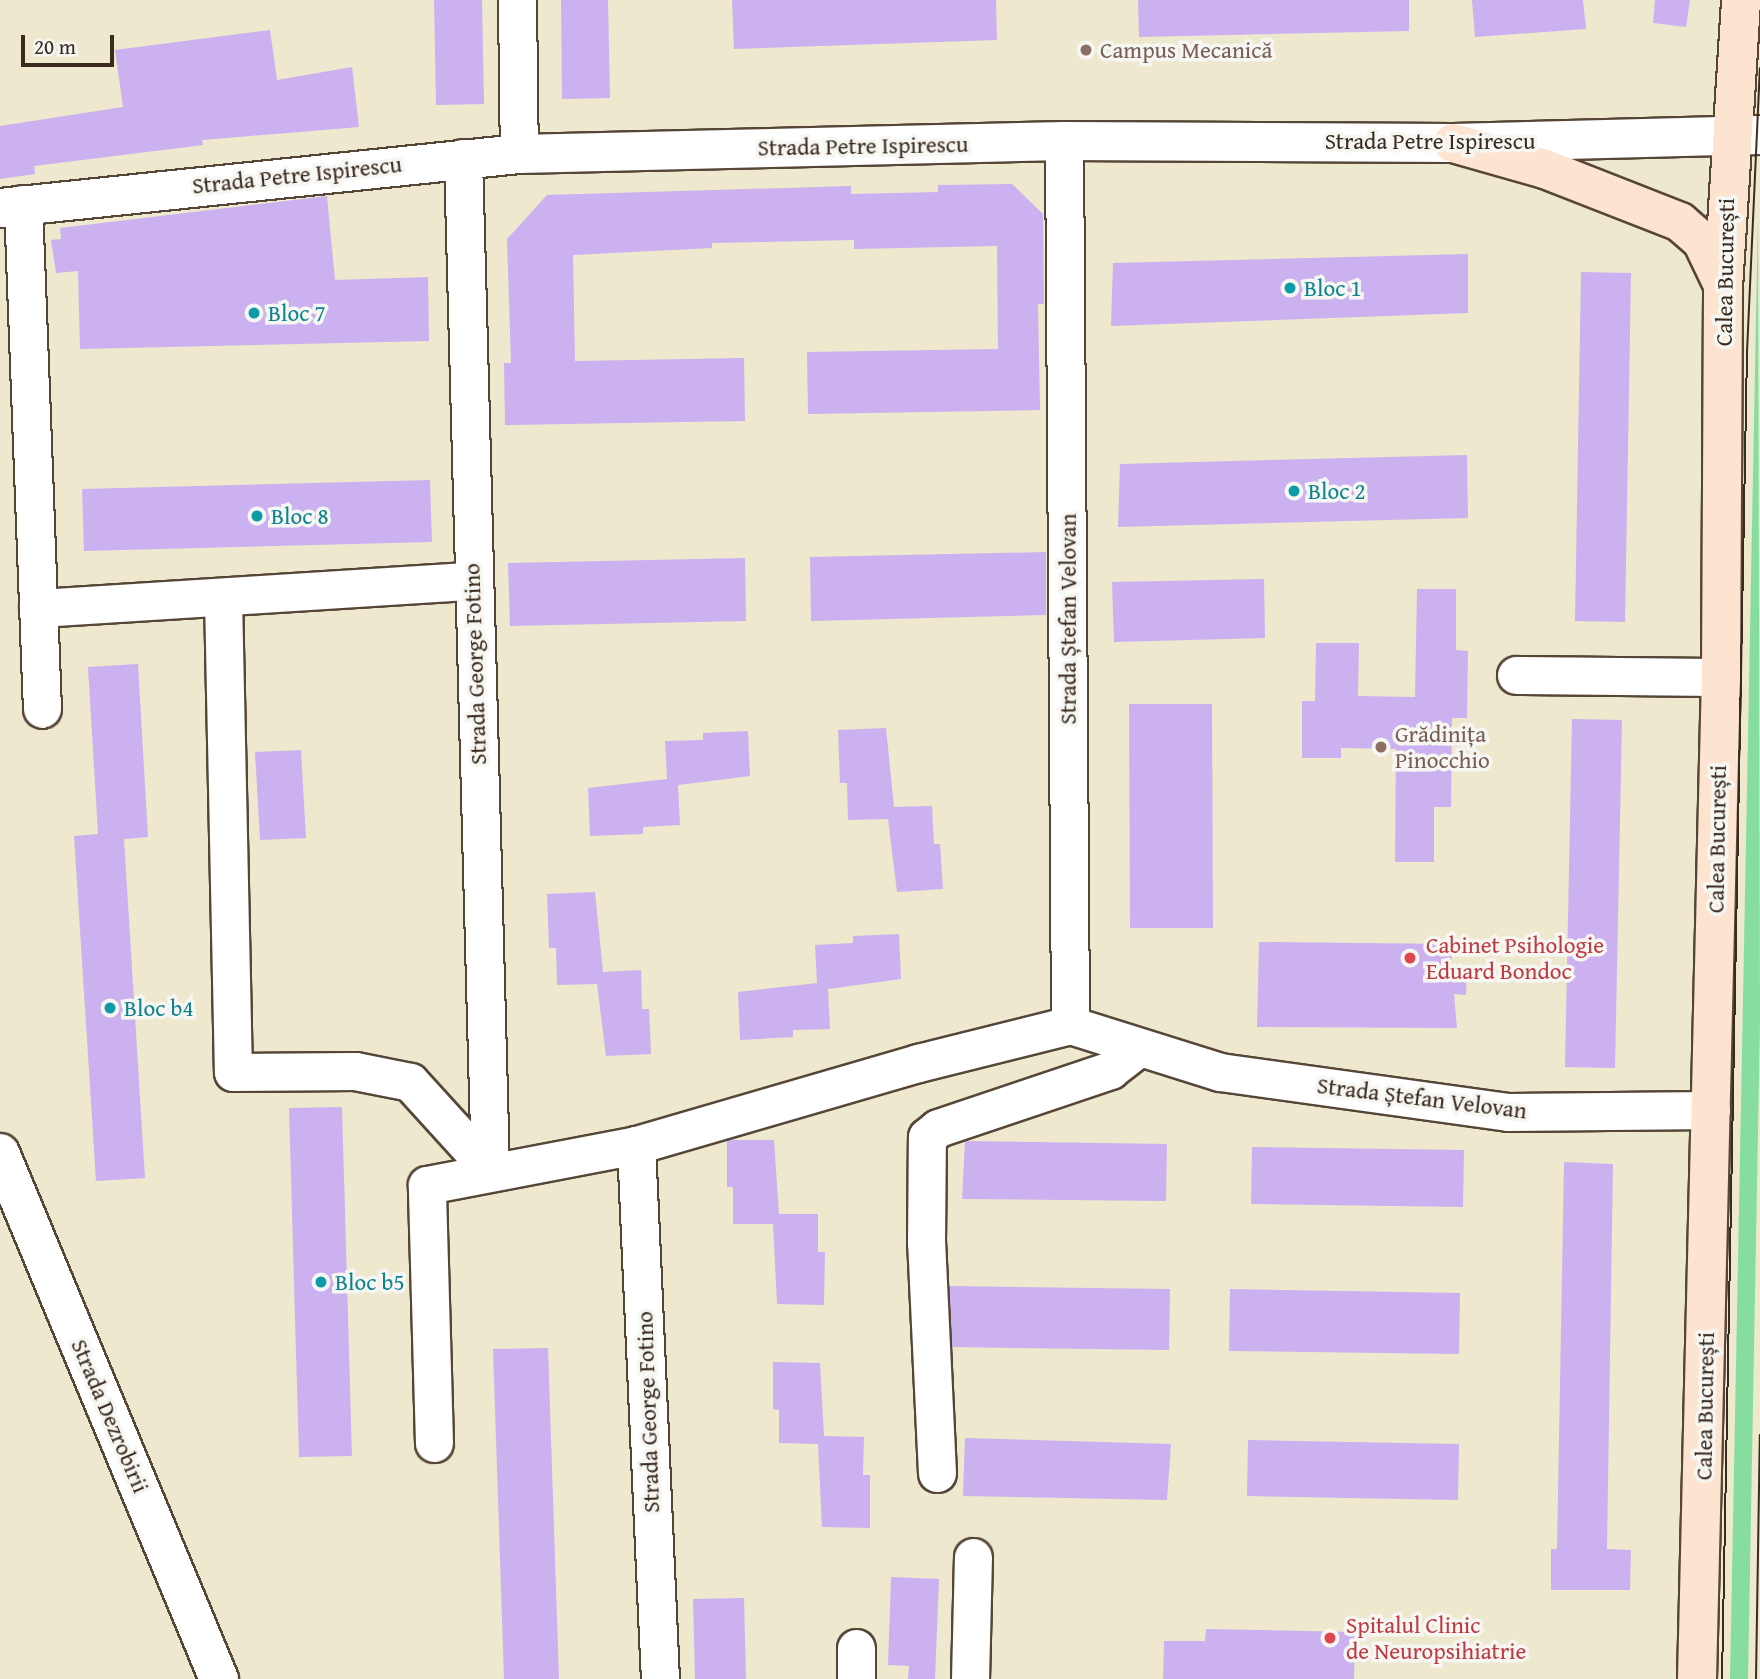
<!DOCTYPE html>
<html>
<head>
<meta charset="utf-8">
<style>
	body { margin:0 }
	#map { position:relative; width:1760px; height:1679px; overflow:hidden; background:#ede8ce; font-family:"Gentium Book Plus",serif }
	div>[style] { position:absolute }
	.green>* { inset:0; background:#87dda0 }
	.building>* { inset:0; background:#cbb1ef }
	.roads { filter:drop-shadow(2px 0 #564638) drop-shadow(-2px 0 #564638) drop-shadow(0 2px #564638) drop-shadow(0 -2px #564638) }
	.minor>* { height:37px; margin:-18.5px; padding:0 18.5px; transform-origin:18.5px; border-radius:18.5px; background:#fff }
	.tertiary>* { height:38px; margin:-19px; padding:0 19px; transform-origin:19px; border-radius:19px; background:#fff }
	.secondary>* { height:38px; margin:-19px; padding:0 19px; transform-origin:19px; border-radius:19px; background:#fde4d1 }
	.tram>* { height:2px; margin:-1px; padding:0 1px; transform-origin:1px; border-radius:1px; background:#3b2a1e }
	.dots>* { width:19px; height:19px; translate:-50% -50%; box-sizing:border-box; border:4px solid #f6f6f2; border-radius:50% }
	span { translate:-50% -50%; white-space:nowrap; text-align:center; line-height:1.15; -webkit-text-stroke:7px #f6f6f2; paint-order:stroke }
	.education-label { font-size:23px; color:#785e54 }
	.left { translate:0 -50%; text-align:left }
	.street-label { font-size:23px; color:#3b2a1e }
	.culture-label { font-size:23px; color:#0d838f }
	.health-label { font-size:23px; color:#be3a42 }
	.scale { position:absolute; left:21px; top:35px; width:93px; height:32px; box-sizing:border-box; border:4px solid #3b2a1e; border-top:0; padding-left:9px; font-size:21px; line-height:24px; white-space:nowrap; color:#3b2a1e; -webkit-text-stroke:5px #f6f6f2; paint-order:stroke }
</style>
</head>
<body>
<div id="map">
	<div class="green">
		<i style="clip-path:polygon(1758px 213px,1760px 1020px,1748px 1679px,1730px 1679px)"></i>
	</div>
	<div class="building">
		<i style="clip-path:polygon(434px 0,482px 0,484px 104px,436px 105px)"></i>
		<i style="clip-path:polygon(561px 0,608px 0,610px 98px,562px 99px)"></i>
		<i style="clip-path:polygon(732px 0,996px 0,997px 40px,734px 49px)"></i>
		<i style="clip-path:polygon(1138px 0,1409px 0,1409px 31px,1139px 37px)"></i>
		<i style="clip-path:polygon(1472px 0,1583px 0,1586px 29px,1475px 37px)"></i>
		<i style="clip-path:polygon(1655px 0,1690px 0,1686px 27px,1653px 23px)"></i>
		<i style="clip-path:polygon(270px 30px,277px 80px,352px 67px,359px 127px,202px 140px,203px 145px,34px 166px,35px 174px,0 179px,0 126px,123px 107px,115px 50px)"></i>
		<i style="clip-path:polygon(1012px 184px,1043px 214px,1044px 304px,1038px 304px,1040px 410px,808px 414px,807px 352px,998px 349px,997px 246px,854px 249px,854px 240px,712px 243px,712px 248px,573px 255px,575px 361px,744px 358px,745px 421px,505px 425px,504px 363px,511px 363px,507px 239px,547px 195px,851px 186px,851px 194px,938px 192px,938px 185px)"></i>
		<i style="clip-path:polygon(327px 196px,335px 280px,428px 277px,429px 341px,80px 349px,78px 271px,56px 273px,51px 240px,61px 239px,60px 228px)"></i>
		<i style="clip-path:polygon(1468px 254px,1468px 313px,1111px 326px,1113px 263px)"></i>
		<i style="clip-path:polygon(1581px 272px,1631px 273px,1625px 622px,1575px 621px)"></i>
		<i style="clip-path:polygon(1467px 455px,1468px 518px,1118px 527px,1120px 464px)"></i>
		<i style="clip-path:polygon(430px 480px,432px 542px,84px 551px,82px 489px)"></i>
		<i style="clip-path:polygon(1046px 552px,1046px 615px,811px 621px,810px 557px)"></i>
		<i style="clip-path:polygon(745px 558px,746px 621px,510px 626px,508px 563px)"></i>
		<i style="clip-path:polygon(1264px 579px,1265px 638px,1114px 642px,1112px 582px)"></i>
		<i style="clip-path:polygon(1417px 589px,1456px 589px,1456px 650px,1468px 651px,1467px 718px,1452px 718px,1451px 807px,1434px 807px,1434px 862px,1395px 862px,1396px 749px,1341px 748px,1341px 758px,1302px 758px,1302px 701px,1315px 701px,1316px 643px,1359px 643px,1358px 696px,1415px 697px)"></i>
		<i style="clip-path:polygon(138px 664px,148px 837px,124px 839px,145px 1178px,96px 1181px,74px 836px,98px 834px,88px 667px)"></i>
		<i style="clip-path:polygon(1129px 704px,1212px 704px,1213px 928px,1130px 928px)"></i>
		<i style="clip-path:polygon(1572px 719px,1622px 720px,1615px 1068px,1565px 1067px)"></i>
		<i style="clip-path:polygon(886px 728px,894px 807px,932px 806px,934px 844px,940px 844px,943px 889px,897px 892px,888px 819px,848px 820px,847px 783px,840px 783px,838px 730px)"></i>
		<i style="clip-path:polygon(748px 731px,750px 776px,678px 785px,680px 825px,643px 827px,643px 834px,590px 836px,588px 788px,667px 779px,665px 741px,703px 740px,703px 733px)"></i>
		<i style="clip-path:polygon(301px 750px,306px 838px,260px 840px,255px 752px)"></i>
		<i style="clip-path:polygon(595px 892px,603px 972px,641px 970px,642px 1009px,649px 1009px,651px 1054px,606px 1056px,597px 984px,557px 985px,556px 948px,549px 948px,547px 894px)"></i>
		<i style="clip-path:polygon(899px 934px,901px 979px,828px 989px,830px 1029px,793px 1030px,793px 1037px,740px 1040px,738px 992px,817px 983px,815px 945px,853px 943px,853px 936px)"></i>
		<i style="clip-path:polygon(1259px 942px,1451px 944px,1452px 966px,1467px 968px,1466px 995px,1454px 994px,1457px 1028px,1257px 1027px)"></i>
		<i style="clip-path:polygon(342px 1107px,352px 1456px,299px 1457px,289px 1108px)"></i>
		<i style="clip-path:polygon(727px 1140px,774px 1140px,779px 1214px,818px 1214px,818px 1252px,825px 1252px,824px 1305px,777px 1304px,773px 1224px,733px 1224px,733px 1187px,727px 1187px)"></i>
		<i style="clip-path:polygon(965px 1141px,1167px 1144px,1166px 1201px,962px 1199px)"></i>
		<i style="clip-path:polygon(1252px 1147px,1464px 1150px,1463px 1207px,1251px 1204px)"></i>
		<i style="clip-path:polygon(1564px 1162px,1613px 1164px,1607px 1549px,1631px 1550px,1630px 1590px,1551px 1590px,1551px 1549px,1557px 1549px)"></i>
		<i style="clip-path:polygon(949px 1286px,1170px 1289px,1169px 1350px,952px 1347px)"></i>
		<i style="clip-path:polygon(1230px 1289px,1460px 1293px,1459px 1354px,1229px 1351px)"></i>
		<i style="clip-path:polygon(548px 1348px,559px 1679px,504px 1679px,493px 1349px)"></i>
		<i style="clip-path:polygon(773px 1362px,820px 1363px,824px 1436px,864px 1437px,863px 1475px,870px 1475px,870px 1528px,822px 1527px,818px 1444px,779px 1443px,779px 1410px,773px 1409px)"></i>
		<i style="clip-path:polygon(965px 1438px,1171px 1444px,1167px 1500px,963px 1496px)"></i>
		<i style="clip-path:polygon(1248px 1440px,1459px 1444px,1458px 1500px,1247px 1496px)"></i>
		<i style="clip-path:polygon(891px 1577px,939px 1579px,935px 1679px,908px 1679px,909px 1666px,888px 1665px)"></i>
		<i style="clip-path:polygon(744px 1598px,746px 1679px,695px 1679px,693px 1599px)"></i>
		<i style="clip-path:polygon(1206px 1629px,1355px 1632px,1354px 1679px,1163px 1679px,1164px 1641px,1205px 1641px)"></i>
	</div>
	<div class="roads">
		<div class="minor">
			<i style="left:517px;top:0;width:154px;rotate:89.3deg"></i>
			<i style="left:1064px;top:141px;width:884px;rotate:89.61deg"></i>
			<i style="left:463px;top:158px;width:1012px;rotate:88.47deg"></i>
			<i style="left:23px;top:204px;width:505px;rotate:87.85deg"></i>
			<i style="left:223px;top:597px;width:475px;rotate:88.8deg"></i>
			<i style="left:233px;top:1072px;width:122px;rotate:-0.5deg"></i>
			<i style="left:355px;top:1071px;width:56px;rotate:11.3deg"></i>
			<i style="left:410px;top:1082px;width:119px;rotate:47.7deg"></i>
			<i style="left:38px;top:608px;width:435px;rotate:-3.6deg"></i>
			<i style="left:1516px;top:675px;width:205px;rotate:0.6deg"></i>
			<i style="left:1070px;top:1025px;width:157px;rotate:17.4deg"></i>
			<i style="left:1220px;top:1072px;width:291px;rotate:7.9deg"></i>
			<i style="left:1508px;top:1112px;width:203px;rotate:-0.6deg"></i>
			<i style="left:636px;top:1145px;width:535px;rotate:87.43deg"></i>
			<i style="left:434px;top:1443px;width:258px;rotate:-91.6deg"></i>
			<i style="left:427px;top:1185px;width:213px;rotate:-10.8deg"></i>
			<i style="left:636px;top:1145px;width:294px;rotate:-16.2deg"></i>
			<i style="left:918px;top:1063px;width:157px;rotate:-14deg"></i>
			<i style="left:937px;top:1473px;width:230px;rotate:-92.7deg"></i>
			<i style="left:926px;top:1243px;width:106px;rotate:-89.5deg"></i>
			<i style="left:927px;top:1137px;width:14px;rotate:-39deg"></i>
			<i style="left:938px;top:1128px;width:182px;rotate:-18.6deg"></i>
			<i style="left:1110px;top:1070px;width:34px;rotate:-38deg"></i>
			<i style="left:856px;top:1679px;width:31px;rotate:-90deg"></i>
			<i style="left:970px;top:1679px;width:122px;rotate:-88.6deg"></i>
		</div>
		<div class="tertiary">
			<i style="left:0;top:208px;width:522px;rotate:-5.94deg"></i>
			<i style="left:519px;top:154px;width:545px;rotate:-1.37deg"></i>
			<i style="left:1064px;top:141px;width:389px;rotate:0.3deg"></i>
			<i style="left:1453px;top:143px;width:307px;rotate:-1.5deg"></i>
			<i style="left:0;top:1153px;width:570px;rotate:67.4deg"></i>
		</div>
		<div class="secondary">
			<i style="left:1453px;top:143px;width:96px;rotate:15.8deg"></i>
			<i style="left:1545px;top:169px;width:145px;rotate:21.4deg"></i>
			<i style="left:1680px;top:222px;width:29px;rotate:41deg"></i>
			<i style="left:1702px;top:241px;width:47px;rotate:64.5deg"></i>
			<i style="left:1697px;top:1679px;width:1002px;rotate:-88.63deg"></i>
			<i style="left:1721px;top:677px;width:389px;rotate:-89.7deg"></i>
			<i style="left:1723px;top:288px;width:289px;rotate:-86.4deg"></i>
		</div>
	</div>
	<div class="tram">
		<i style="left:1722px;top:1679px;width:1327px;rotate:-88.92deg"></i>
		<i style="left:1747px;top:352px;width:284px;rotate:-87.4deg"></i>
		<i style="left:1756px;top:1679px;width:244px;rotate:-89.1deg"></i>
	</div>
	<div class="dots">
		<i style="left:1086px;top:50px;background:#8d6e63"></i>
		<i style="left:1290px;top:288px;background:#0f9aa8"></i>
		<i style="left:254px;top:313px;background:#0f9aa8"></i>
		<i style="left:1294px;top:491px;background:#0f9aa8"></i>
		<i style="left:257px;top:516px;background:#0f9aa8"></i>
		<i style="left:1381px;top:747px;background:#8d6e63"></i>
		<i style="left:1410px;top:958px;background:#e0444e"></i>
		<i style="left:110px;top:1008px;background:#0f9aa8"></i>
		<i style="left:321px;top:1282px;background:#0f9aa8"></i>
		<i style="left:1330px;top:1638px;background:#e0444e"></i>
	</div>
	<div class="education-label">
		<span class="left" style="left:1100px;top:50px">Campus Mecanică</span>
		<span class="left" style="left:1395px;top:747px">Grădinița<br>Pinocchio</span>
	</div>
	<div class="street-label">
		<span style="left:1430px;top:141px">Strada Petre Ispirescu</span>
		<span style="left:863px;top:146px;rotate:-1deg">Strada Petre Ispirescu</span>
		<span style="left:297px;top:175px;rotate:-6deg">Strada Petre Ispirescu</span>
		<span style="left:1725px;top:272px;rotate:-89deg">Calea București</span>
		<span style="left:1068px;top:619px;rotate:-90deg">Strada Ștefan Velovan</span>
		<span style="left:475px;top:664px;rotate:-92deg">Strada George Fotino</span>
		<span style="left:1717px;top:839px;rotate:-89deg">Calea București</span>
		<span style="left:1422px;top:1098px;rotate:7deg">Strada Ștefan Velovan</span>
		<span style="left:1705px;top:1406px;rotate:-89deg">Calea București</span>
		<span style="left:648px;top:1412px;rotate:-92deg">Strada George Fotino</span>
		<span style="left:110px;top:1416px;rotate:67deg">Strada Dezrobirii</span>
	</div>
	<div class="culture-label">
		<span class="left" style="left:1304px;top:288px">Bloc 1</span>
		<span class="left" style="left:268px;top:313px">Bloc 7</span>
		<span class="left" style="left:1308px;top:491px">Bloc 2</span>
		<span class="left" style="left:271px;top:516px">Bloc 8</span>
		<span class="left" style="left:124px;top:1008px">Bloc b4</span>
		<span class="left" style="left:335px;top:1282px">Bloc b5</span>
	</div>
	<div class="health-label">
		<span class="left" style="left:1426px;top:958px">Cabinet Psihologie<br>Eduard Bondoc</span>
		<span class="left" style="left:1346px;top:1638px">Spitalul Clinic<br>de Neuropsihiatrie</span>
	</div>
	<div class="scale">20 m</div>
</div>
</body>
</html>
